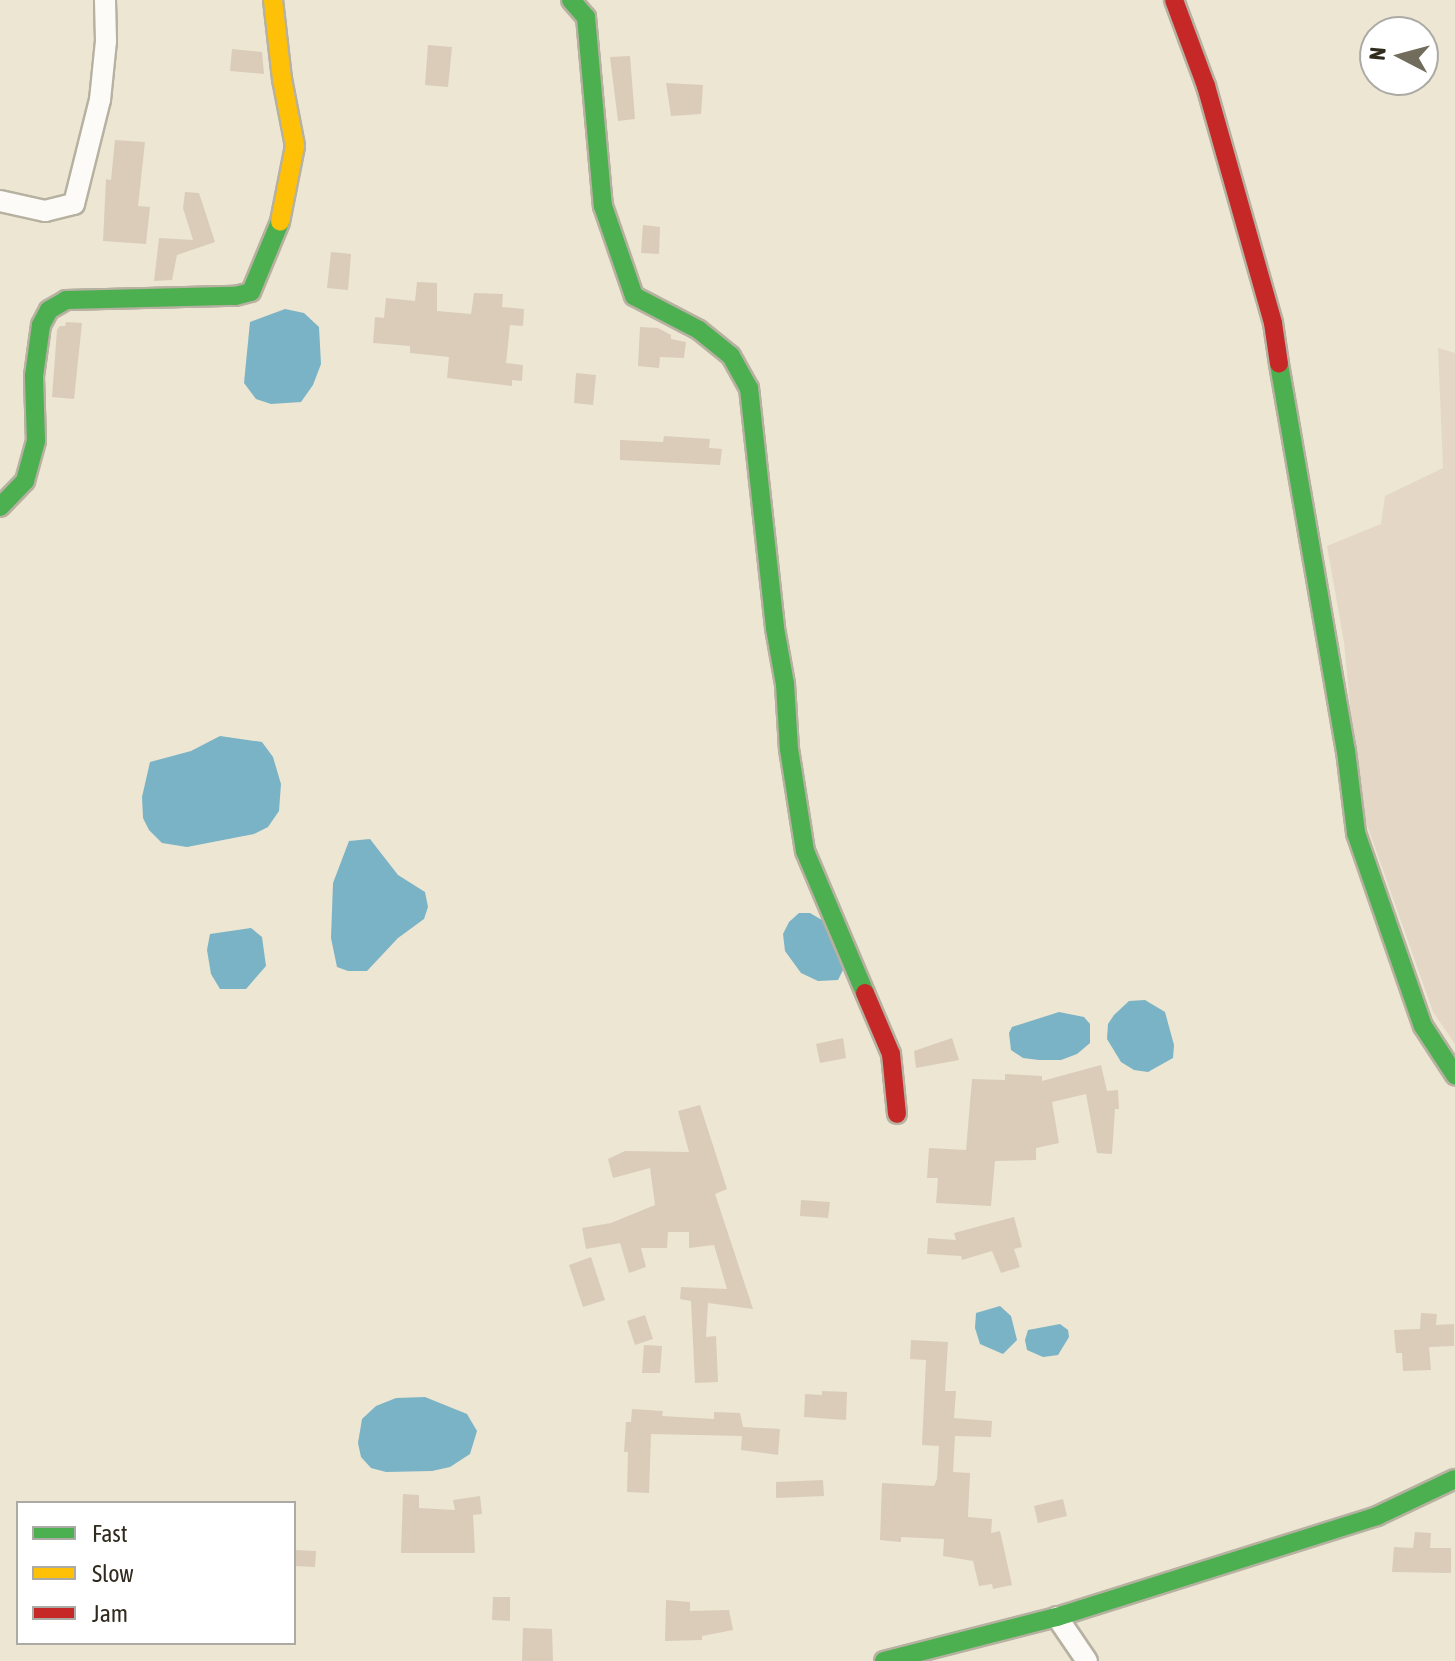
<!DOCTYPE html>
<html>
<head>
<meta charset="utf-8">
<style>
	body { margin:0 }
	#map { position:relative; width:1455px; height:1661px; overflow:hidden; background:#ede6d2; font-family:"Asap Condensed",sans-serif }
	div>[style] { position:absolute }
	.industrial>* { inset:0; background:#e4d7c5 }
	.water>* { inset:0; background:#7ab3c5 }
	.building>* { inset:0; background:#daccb9 }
	.roads { filter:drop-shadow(2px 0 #b6b1a1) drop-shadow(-2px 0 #b6b1a1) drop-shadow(0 2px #b6b1a1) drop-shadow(0 -2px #b6b1a1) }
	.street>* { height:20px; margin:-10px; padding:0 10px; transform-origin:10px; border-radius:10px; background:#fcfbf8 }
	.fast>* { height:18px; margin:-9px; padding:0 9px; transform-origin:9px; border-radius:9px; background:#4caf50 }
	.slow>* { height:18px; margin:-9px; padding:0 9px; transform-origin:9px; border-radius:9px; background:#ffc107 }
	.jam>* { height:18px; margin:-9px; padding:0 9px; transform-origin:9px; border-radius:9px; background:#c62828 }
	span { translate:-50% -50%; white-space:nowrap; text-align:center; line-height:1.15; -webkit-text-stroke:6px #fff; paint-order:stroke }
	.legend { position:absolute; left:16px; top:1501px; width:280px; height:144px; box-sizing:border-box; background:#fff; border:2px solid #acaaa5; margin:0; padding:10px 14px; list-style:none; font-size:24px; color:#302b1d }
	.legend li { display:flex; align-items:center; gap:16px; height:40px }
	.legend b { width:40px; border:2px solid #acaaa5 }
	.north { position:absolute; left:1359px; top:16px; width:80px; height:80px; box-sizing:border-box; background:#fff; border:2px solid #acaaa5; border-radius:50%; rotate:276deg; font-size:22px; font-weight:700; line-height:32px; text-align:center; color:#302b1d }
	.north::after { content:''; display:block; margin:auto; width:28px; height:36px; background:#726c5c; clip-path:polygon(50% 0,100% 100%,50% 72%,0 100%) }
</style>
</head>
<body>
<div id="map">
	<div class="industrial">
		<i style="clip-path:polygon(1438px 348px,1455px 353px,1455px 1044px,1433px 1012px,1359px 802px,1344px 642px,1327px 546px,1381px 524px,1385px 496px,1443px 468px)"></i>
	</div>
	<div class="water">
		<i style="clip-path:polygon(285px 309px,304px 313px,319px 327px,321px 364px,313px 385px,301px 402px,271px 404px,256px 399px,244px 383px,250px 322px)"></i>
		<i style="clip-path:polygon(220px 736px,262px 742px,273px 757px,281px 784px,279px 811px,268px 827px,254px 834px,187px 847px,162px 843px,149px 830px,143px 818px,142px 797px,150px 762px,191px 751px)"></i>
		<i style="clip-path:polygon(370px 839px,398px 875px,425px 892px,428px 907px,424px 919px,398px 938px,367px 971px,348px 971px,337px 967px,331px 938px,333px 883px,349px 841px)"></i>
		<i style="clip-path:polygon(799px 913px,810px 913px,827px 923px,843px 970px,838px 980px,818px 981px,801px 973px,785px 951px,783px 934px,789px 922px)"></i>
		<i style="clip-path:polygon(251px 928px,262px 937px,266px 966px,246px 989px,220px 989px,211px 974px,207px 950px,210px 934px)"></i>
		<i style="clip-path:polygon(1145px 1000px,1165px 1012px,1174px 1045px,1173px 1058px,1148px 1072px,1134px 1070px,1121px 1062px,1107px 1039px,1108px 1024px,1114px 1015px,1129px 1001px)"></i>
		<i style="clip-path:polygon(1059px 1012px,1084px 1017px,1090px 1024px,1090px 1043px,1077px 1054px,1061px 1060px,1039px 1060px,1023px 1058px,1011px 1050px,1009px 1033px,1012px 1027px)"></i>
		<i style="clip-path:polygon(1000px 1306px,1011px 1316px,1017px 1340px,1003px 1354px,980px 1344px,975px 1328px,976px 1313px)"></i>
		<i style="clip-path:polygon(1060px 1324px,1068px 1330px,1069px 1337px,1058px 1355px,1043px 1357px,1027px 1350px,1025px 1340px,1028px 1330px)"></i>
		<i style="clip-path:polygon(425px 1397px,467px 1414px,477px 1431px,470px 1454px,450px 1467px,432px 1471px,386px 1472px,371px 1468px,361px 1457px,358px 1443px,362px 1419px,376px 1406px,396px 1398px)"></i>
	</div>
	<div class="building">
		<i style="clip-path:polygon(428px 45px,452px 47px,448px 87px,425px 85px)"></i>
		<i style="clip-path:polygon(232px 49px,262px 52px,264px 74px,230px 71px)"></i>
		<i style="clip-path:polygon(630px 56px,635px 119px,618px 121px,610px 57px)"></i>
		<i style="clip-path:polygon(666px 83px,703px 85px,701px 114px,671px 116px)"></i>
		<i style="clip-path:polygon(115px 140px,145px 142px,138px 206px,150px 207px,146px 244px,103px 241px,106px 179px,111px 180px)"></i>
		<i style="clip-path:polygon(185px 192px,199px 193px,215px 242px,177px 255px,172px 280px,154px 281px,159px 238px,193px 240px,183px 208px)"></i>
		<i style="clip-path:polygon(643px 225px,660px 227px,659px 254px,641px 253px)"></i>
		<i style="clip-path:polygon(331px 252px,351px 254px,348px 290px,327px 288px)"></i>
		<i style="clip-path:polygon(417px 282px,437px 283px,437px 311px,471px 314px,474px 293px,503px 294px,502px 307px,524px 309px,523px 326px,510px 325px,506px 363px,523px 365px,522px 381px,512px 380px,512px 386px,447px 378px,449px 357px,410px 353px,410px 346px,373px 343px,375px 317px,384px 318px,386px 298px,415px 301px)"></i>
		<i style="clip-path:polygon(66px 322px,82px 323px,74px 399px,52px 397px,57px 330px,60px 326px,65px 326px)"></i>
		<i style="clip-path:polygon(640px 327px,658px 328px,671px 335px,671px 339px,686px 342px,684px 358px,660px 357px,659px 368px,638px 366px)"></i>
		<i style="clip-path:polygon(576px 373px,596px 375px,593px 405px,574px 403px)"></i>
		<i style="clip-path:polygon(664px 436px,710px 439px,709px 448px,722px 449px,720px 465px,620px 460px,620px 440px,663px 442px)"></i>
		<i style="clip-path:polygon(843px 1038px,846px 1058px,820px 1063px,816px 1044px)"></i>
		<i style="clip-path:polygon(952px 1038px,959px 1060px,916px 1068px,914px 1051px)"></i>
		<i style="clip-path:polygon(1101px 1065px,1107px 1091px,1118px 1090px,1119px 1109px,1115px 1109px,1112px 1154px,1097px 1153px,1086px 1094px,1052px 1102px,1059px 1143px,1036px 1148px,1036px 1160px,995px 1161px,991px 1206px,936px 1203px,938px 1178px,927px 1178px,929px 1148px,966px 1150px,972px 1079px,1005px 1080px,1005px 1074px,1042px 1076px,1042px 1081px)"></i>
		<i style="clip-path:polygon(700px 1105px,727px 1189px,715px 1194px,753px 1309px,708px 1303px,706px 1337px,716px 1336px,718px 1382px,695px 1383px,691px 1301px,680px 1299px,681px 1287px,727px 1289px,714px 1245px,689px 1248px,689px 1232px,668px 1232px,667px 1248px,641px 1248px,646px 1267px,629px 1273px,620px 1243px,586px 1249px,582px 1228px,611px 1223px,655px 1205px,650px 1168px,613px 1178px,608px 1159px,625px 1151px,689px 1152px,678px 1111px)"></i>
		<i style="clip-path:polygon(801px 1200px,830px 1202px,828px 1218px,800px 1216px)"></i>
		<i style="clip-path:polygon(1014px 1217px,1022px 1247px,1014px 1249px,1020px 1267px,1001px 1273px,992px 1251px,962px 1260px,961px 1256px,927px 1254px,928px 1238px,956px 1240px,954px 1233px)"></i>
		<i style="clip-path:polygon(591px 1257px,605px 1300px,583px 1307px,569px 1265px)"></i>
		<i style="clip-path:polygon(1421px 1313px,1437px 1314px,1436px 1325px,1454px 1324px,1454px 1346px,1429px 1347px,1431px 1370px,1403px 1371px,1402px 1353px,1396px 1353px,1394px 1330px,1420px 1329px)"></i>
		<i style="clip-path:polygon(645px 1315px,653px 1339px,635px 1345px,627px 1321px)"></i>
		<i style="clip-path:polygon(911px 1340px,948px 1342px,945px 1391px,956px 1391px,954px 1418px,992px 1421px,991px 1437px,955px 1436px,953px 1472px,970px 1473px,968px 1517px,992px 1519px,991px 1533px,1000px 1531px,1012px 1585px,993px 1589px,992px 1584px,979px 1586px,973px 1561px,943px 1556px,944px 1539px,901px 1537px,901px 1542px,880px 1540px,882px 1483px,934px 1486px,937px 1479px,939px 1446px,922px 1445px,926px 1360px,910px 1359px)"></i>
		<i style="clip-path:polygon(644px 1345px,662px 1346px,660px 1373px,642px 1373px)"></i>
		<i style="clip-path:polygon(822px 1391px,847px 1392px,846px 1420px,804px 1417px,805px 1394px,822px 1395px)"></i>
		<i style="clip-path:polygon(632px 1409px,663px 1411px,662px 1416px,714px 1419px,714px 1412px,740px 1413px,743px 1427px,780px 1429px,778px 1455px,741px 1450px,742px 1436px,651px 1434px,649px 1493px,627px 1492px,628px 1452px,624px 1452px,626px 1422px,631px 1422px)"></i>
		<i style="clip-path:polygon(823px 1480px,824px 1496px,776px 1498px,776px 1482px)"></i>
		<i style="clip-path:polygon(403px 1494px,419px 1495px,419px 1508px,455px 1510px,453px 1500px,480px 1496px,482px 1514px,473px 1515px,475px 1553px,401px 1553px)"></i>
		<i style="clip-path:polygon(1063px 1499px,1067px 1516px,1038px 1523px,1034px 1506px)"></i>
		<i style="clip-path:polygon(1415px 1532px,1431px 1533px,1430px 1548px,1451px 1548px,1451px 1573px,1392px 1572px,1394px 1547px,1413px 1548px)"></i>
		<i style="clip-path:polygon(294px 1550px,316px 1551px,315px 1567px,294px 1566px)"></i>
		<i style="clip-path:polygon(493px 1597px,510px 1597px,510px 1621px,492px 1620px)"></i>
		<i style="clip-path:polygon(666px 1600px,690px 1602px,690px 1611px,729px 1610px,733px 1630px,702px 1636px,702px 1640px,665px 1641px)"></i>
		<i style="clip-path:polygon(523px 1628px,552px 1629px,553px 1661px,522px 1661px)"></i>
	</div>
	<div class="roads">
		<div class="street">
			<i style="left:0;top:201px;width:46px;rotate:12.5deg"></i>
			<i style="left:45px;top:211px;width:30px;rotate:-14deg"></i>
			<i style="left:74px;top:204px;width:107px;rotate:-76deg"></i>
			<i style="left:100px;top:100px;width:59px;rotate:-84.2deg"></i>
			<i style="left:106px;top:41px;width:41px;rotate:-91.4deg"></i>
			<i style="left:1057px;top:1617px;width:53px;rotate:55.7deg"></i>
		</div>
		<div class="fast">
			<i style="left:571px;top:0;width:23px;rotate:49deg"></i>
			<i style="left:586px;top:17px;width:190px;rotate:84.9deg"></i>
			<i style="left:603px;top:206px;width:95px;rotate:71deg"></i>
			<i style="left:634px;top:296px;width:73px;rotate:27.6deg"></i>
			<i style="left:699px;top:330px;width:41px;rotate:39.1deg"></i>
			<i style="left:731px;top:356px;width:37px;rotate:61deg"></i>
			<i style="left:749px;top:388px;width:241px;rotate:83.8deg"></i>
			<i style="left:775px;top:628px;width:57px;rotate:79.9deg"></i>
			<i style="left:785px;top:684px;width:65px;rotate:86.5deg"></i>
			<i style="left:789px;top:749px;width:103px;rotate:81.1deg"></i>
			<i style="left:805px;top:851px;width:154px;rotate:67.1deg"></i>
			<i style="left:1279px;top:364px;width:393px;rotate:80.2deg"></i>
			<i style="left:1346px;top:751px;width:83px;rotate:83deg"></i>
			<i style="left:1356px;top:833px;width:204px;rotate:70.9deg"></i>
			<i style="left:1423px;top:1026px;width:59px;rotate:56.9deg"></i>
			<i style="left:0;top:507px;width:36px;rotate:-46deg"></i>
			<i style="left:25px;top:481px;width:41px;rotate:-74.6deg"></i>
			<i style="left:36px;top:441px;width:65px;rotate:-91.8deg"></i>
			<i style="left:34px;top:376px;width:51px;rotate:-82.2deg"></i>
			<i style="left:41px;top:325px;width:17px;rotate:-62deg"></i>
			<i style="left:49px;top:310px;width:20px;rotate:-30deg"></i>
			<i style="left:66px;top:300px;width:169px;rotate:-1.4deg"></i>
			<i style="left:235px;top:296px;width:16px;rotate:-14deg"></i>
			<i style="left:251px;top:292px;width:76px;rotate:-67.5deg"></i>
			<i style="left:884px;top:1661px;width:179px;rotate:-14.3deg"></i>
			<i style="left:1057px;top:1617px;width:336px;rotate:-17.5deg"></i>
			<i style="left:1377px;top:1516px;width:86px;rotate:-25.4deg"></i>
		</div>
		<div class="slow">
			<i style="left:273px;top:0;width:80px;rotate:83.5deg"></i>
			<i style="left:282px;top:79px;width:68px;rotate:79deg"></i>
			<i style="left:295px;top:146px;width:77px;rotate:101.2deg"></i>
		</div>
		<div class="jam">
			<i style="left:1174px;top:0;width:92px;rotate:69.6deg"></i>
			<i style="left:1206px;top:86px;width:246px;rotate:74.2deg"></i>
			<i style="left:1273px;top:323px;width:41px;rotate:81.7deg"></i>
			<i style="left:865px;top:993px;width:66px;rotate:66.9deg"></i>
			<i style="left:891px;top:1054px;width:60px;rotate:84.3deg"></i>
		</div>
	</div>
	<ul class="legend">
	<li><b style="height:10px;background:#4caf50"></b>Fast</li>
	<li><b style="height:10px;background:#ffc107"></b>Slow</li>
	<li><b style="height:10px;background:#c62828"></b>Jam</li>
	</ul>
	<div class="north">N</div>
</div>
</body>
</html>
